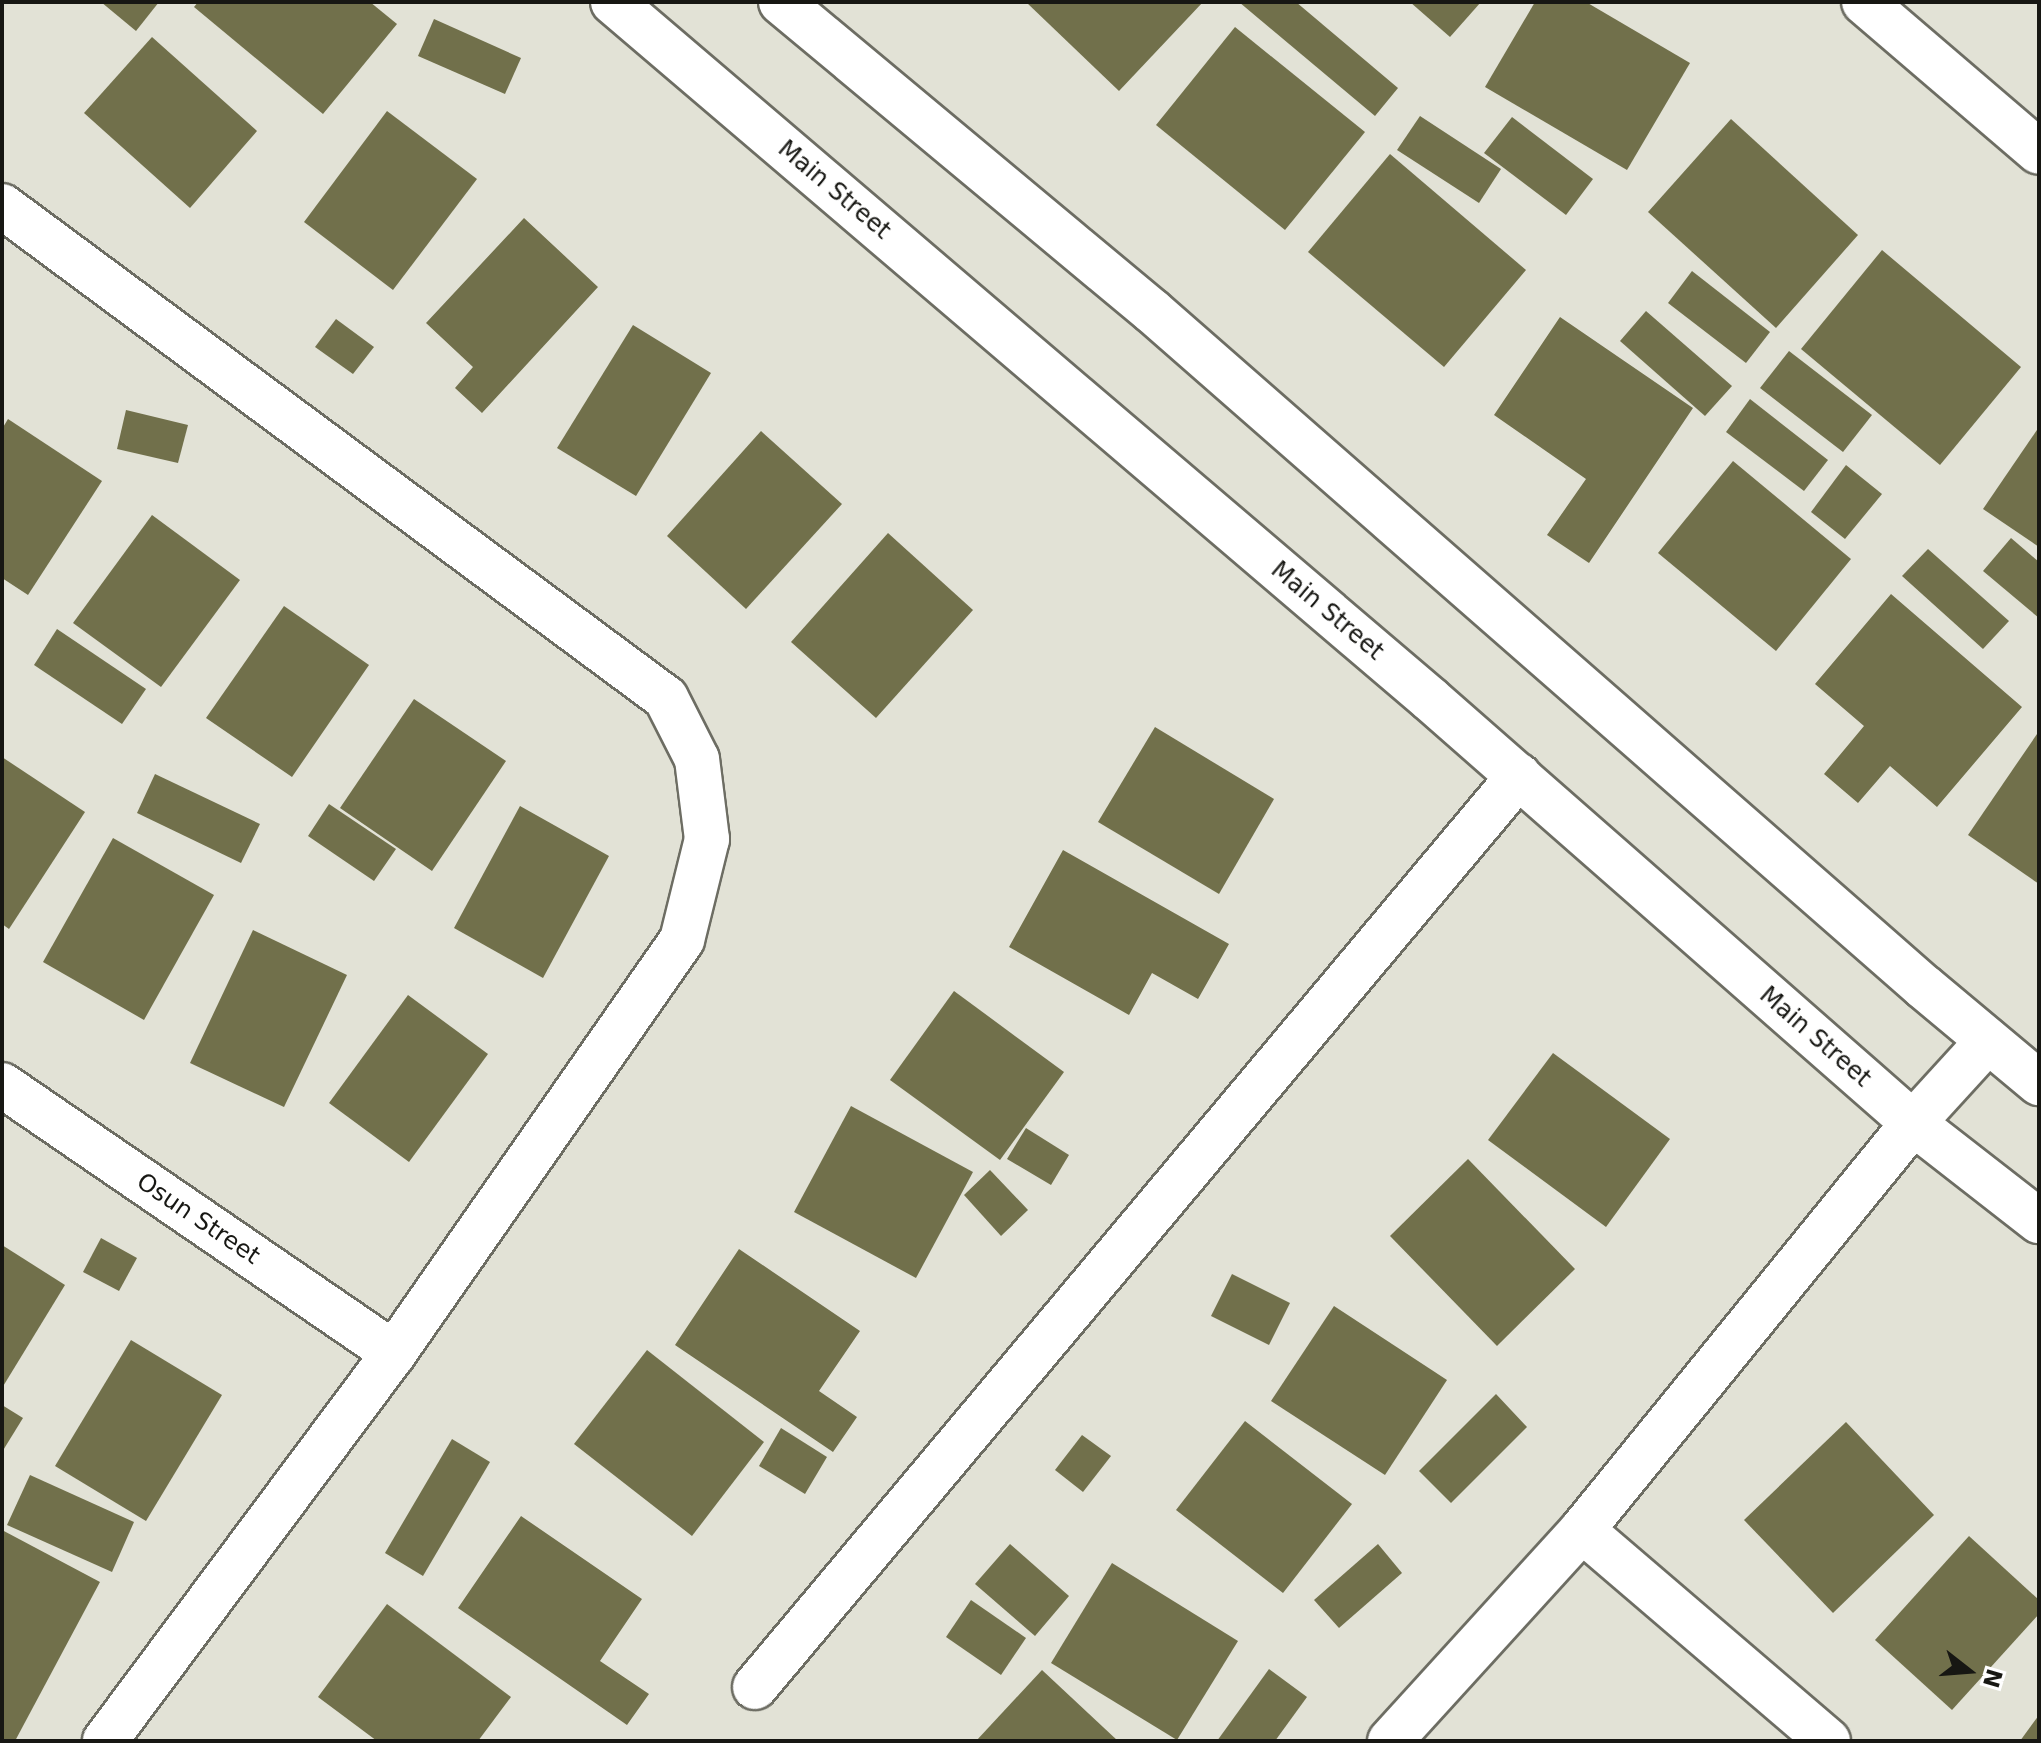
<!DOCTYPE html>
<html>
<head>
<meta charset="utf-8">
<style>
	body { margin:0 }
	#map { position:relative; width:2041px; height:1743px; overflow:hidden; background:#e2e2d6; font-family:"DejaVu Sans",sans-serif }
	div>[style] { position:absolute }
	.building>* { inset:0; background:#71704b }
	.roads { filter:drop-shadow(2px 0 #6d6d63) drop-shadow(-2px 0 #6d6d63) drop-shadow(0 2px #6d6d63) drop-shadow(0 -2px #6d6d63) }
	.minor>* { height:44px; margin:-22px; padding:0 22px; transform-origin:22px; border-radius:22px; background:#fff }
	span { translate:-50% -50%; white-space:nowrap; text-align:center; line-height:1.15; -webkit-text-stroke:6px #fff; paint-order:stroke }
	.street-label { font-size:24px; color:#171713 }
	.frame { position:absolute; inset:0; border:4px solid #171713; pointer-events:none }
	.north { position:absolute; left:1929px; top:1631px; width:80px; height:80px; -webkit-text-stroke:6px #fff; paint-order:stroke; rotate:107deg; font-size:22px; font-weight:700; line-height:32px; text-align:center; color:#171713 }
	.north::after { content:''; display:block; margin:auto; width:28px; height:36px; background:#171713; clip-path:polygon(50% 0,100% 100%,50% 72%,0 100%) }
</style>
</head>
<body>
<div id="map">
	<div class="building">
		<i style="clip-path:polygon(101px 2px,159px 2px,136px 31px)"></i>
		<i style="clip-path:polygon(198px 2px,370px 2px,397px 24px,323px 114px,194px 7px)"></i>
		<i style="clip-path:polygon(1026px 2px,1203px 2px,1119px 91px)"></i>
		<i style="clip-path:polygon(1239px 2px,1296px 2px,1398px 88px,1375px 116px)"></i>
		<i style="clip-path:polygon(1410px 2px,1481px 2px,1450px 37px)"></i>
		<i style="clip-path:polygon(1535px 2px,1586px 2px,1690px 63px,1627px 170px,1485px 87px)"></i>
		<i style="clip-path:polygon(434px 19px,521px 58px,505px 94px,418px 56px)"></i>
		<i style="clip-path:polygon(1235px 27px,1365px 132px,1285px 230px,1156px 125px)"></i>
		<i style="clip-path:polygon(152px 37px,257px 131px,190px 208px,84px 113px)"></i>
		<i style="clip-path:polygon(387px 111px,477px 179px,393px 290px,304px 222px)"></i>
		<i style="clip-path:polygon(1420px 116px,1501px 169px,1479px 203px,1397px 150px)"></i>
		<i style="clip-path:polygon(1512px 117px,1593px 179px,1566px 215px,1484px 153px)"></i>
		<i style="clip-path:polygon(1731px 119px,1858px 235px,1776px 328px,1648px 212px)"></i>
		<i style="clip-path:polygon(1390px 154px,1526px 270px,1444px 367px,1308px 252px)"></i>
		<i style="clip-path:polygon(524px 218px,598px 287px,482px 413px,455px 388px,473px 367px,426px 323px)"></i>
		<i style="clip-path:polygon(1882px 250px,2021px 367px,1940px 465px,1801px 349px)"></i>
		<i style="clip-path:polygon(1692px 271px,1770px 332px,1746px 363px,1668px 303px)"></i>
		<i style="clip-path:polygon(1646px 311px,1732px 386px,1705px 416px,1620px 341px)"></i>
		<i style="clip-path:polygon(1560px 317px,1693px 408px,1589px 563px,1547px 535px,1586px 479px,1494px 415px)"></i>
		<i style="clip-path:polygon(336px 319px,374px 347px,353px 374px,315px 347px)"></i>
		<i style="clip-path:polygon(633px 325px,711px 373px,636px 496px,557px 448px)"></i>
		<i style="clip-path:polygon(1789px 351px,1872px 415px,1843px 452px,1760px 388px)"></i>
		<i style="clip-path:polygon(1750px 399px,1828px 460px,1804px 491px,1726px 432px)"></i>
		<i style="clip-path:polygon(126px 410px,188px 425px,178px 463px,117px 449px)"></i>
		<i style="clip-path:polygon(8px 419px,102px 481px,28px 595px,2px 578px,2px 429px)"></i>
		<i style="clip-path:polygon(2039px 427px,2039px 547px,1983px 509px)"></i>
		<i style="clip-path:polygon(761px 431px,842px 504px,746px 609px,667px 536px)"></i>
		<i style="clip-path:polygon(1733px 461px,1851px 559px,1776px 651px,1658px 553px)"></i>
		<i style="clip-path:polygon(1846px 465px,1882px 494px,1845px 539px,1811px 512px)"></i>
		<i style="clip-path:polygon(152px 515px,240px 580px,161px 687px,73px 623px)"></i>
		<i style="clip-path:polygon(888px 533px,973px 610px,876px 718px,791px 642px)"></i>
		<i style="clip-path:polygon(2011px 538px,2039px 562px,2039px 618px,1983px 571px)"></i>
		<i style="clip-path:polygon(1928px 549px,2009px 621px,1983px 649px,1902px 576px)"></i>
		<i style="clip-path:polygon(1891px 594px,2022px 707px,1937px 807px,1890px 766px,1858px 803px,1824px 774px,1864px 726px,1815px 684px)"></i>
		<i style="clip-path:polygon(284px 606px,369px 665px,292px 777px,206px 718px)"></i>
		<i style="clip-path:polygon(57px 629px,146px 689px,122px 724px,34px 665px)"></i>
		<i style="clip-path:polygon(414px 699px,506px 761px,432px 871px,340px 808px)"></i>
		<i style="clip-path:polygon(1155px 727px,1274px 799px,1219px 894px,1098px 822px)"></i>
		<i style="clip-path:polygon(2037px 734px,2039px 735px,2039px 884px,1968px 835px)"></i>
		<i style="clip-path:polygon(2px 757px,85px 812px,9px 929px,2px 924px)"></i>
		<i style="clip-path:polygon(155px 774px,260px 824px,241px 863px,137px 813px)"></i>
		<i style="clip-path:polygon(329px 804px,396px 849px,374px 881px,308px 836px)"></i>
		<i style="clip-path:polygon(520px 806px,609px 856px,543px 978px,454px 928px)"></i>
		<i style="clip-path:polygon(113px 838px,214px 895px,144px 1020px,43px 962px)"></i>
		<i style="clip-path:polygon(1063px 850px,1229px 944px,1198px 999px,1152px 973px,1129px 1015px,1009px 947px)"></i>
		<i style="clip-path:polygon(253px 930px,347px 975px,284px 1107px,190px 1063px)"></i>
		<i style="clip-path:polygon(954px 991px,1064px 1072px,1000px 1160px,890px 1080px)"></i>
		<i style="clip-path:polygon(408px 995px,488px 1054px,409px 1162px,329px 1103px)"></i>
		<i style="clip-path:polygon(1553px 1053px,1670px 1139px,1606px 1227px,1488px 1140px)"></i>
		<i style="clip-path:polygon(851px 1106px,973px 1172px,916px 1278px,794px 1212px)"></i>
		<i style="clip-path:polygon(1026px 1128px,1069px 1155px,1051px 1185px,1007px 1159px)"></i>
		<i style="clip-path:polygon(1468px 1159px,1575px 1269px,1497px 1346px,1390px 1236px)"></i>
		<i style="clip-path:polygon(990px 1170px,1028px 1210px,1001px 1236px,964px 1195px)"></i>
		<i style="clip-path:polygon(101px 1238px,137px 1258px,119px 1291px,83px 1272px)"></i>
		<i style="clip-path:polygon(2px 1245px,65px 1285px,2px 1388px)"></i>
		<i style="clip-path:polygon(739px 1249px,860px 1331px,819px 1391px,857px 1417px,833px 1452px,675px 1345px)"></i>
		<i style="clip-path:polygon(1232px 1274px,1290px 1303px,1269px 1345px,1211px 1316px)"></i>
		<i style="clip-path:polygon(1334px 1306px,1447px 1380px,1385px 1475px,1271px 1401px)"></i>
		<i style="clip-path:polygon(131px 1340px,222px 1395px,146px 1521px,55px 1466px)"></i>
		<i style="clip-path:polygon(647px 1350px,764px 1442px,692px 1536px,574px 1444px)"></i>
		<i style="clip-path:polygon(1496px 1394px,1527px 1427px,1451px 1503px,1419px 1471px)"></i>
		<i style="clip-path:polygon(2px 1405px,23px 1418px,2px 1452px)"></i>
		<i style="clip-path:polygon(1245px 1421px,1352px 1504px,1283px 1593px,1176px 1510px)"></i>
		<i style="clip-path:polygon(1846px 1422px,1934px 1515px,1833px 1613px,1744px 1520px)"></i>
		<i style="clip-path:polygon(781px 1428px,827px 1457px,805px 1494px,759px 1466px)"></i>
		<i style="clip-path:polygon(1082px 1435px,1111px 1456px,1083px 1492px,1055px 1470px)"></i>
		<i style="clip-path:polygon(452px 1439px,490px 1462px,423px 1576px,385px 1553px)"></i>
		<i style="clip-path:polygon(30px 1475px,134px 1522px,112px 1572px,7px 1525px)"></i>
		<i style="clip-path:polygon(521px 1516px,642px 1599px,600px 1661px,649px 1694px,627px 1725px,458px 1608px)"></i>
		<i style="clip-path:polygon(2px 1530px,100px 1582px,15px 1741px,2px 1741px)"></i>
		<i style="clip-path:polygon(1969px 1536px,2039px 1600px,2039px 1614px,1952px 1710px,1875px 1640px)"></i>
		<i style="clip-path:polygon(1010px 1544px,1069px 1596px,1035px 1636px,975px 1584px)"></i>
		<i style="clip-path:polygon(1378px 1544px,1402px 1573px,1339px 1628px,1314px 1600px)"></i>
		<i style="clip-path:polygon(1112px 1563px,1238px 1641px,1177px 1740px,1051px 1663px)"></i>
		<i style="clip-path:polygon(971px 1600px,1026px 1638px,1001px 1675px,946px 1637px)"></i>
		<i style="clip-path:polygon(387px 1604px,511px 1697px,478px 1741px,377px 1741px,318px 1697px)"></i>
		<i style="clip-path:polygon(1269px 1669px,1307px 1697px,1275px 1741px,1217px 1741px)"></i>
		<i style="clip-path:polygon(1042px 1670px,1118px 1741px,976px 1741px)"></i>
		<i style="clip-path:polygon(2039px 1715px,2039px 1741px,2020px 1741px)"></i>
	</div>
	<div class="roads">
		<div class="minor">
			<i style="left:613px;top:2px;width:1074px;rotate:40.47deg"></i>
			<i style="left:1430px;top:699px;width:643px;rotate:41.28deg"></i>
			<i style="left:1913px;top:1123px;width:160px;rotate:37.9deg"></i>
			<i style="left:781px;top:2px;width:483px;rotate:39.8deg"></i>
			<i style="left:1152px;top:311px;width:1026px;rotate:41.21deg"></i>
			<i style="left:1924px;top:987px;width:150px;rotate:39.9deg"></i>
			<i style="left:1864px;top:2px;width:230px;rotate:40.6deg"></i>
			<i style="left:2px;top:206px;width:826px;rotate:36.54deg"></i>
			<i style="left:666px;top:698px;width:68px;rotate:63.1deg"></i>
			<i style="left:697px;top:759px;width:81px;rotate:82.9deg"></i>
			<i style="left:707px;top:839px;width:104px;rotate:103.9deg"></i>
			<i style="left:682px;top:940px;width:504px;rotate:124.89deg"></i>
			<i style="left:394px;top:1353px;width:484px;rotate:126.7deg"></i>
			<i style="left:2px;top:1085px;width:475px;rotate:34.4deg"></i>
			<i style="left:1582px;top:1530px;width:324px;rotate:40.6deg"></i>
			<i style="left:755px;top:1687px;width:1189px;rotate:-50.02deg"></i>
			<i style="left:1390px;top:1741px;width:285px;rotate:-47.7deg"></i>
			<i style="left:1582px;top:1530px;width:525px;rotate:-50.88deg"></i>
			<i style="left:1913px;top:1123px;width:111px;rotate:-47.6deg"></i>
		</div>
	</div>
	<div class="street-label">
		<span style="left:834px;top:190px;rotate:40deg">Main Street</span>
		<span style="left:1327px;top:611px;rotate:40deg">Main Street</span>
		<span style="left:1815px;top:1037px;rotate:41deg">Main Street</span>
		<span style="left:198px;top:1219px;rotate:34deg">Osun Street</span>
	</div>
	<div class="frame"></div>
	<div class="north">N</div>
</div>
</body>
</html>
